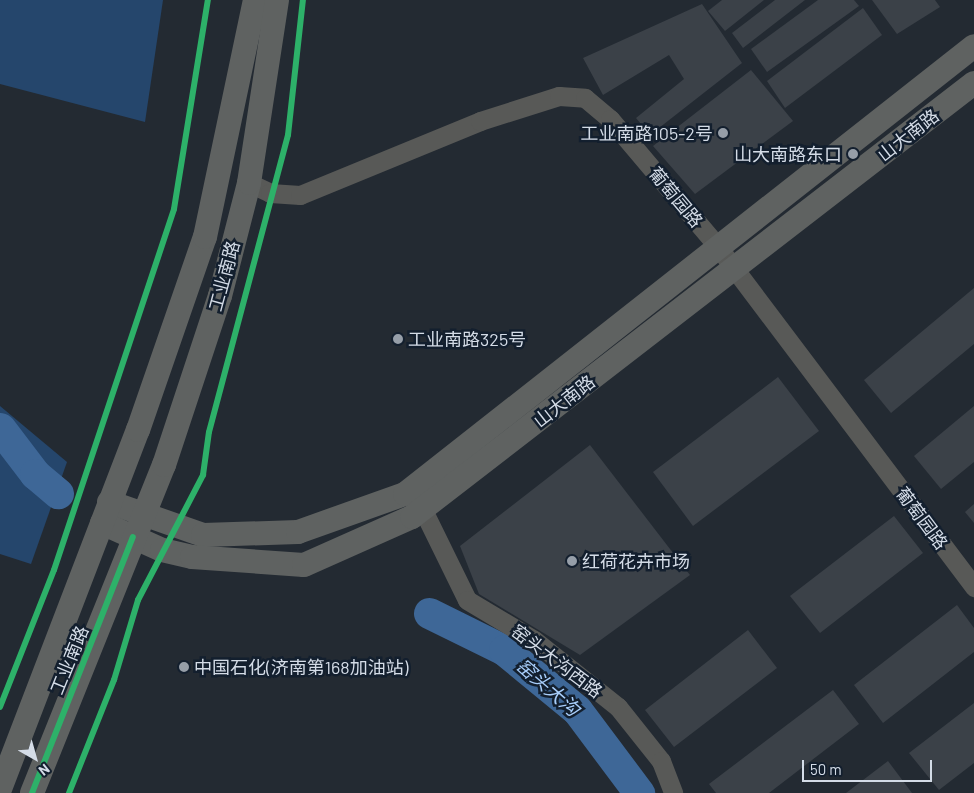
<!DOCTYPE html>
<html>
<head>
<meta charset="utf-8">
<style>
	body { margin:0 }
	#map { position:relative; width:974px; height:793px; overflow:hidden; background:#232a32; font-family:Barlow,"Noto Sans SC",sans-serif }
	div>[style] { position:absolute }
	.green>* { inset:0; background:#25466c }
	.river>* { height:31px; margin:-15.5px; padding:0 15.5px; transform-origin:15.5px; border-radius:15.5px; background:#3e6797 }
	.building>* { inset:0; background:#3b4148 }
	.minor>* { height:19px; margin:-9.5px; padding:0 9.5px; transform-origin:9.5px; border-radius:9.5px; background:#585957 }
	.major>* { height:24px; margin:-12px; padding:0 12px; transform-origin:12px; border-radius:12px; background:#5f6261 }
	.cycleway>* { height:6px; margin:-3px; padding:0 3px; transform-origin:3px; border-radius:3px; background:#2db169 }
	.dots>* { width:14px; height:14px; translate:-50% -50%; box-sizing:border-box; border:2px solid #131f2e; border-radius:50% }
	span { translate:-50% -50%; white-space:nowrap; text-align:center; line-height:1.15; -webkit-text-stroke:5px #131f2e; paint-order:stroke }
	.poi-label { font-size:18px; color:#d4dce7 }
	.right { translate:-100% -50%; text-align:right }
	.left { translate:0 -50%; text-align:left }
	.street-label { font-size:18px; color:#d4dce7 }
	.water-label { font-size:19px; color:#a8cefb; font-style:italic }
	.north { position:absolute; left:10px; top:733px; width:50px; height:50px; -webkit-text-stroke:4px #131f2e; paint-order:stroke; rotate:142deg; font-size:14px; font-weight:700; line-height:20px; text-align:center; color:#d4dce7 }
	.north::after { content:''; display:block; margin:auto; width:18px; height:22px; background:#d4dce7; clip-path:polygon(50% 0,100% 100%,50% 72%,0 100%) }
	.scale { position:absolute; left:802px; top:760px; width:130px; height:22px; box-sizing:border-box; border:2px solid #d4dce7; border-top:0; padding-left:6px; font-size:15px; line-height:18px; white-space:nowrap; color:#d4dce7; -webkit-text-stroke:4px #131f2e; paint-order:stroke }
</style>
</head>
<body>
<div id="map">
	<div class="green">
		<i style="clip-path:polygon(0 0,163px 0,145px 122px,0 84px)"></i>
		<i style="clip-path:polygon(0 406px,67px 462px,31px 564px,0 554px)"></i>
	</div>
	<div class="river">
		<i style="left:0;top:428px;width:58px;rotate:52.7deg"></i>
		<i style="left:35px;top:474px;width:30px;rotate:40deg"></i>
		<i style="left:429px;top:613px;width:84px;rotate:26.3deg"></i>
		<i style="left:504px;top:650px;width:94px;rotate:39.4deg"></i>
		<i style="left:577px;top:710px;width:104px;rotate:53.2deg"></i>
	</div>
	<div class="building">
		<i style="clip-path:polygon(722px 0,764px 0,725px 31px,708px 11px)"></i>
		<i style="clip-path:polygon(775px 0,805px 0,743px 48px,732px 33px)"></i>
		<i style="clip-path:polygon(818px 0,854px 0,859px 6px,767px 72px,751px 49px)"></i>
		<i style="clip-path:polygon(872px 0,935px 0,940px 7px,897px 34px)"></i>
		<i style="clip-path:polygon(702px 4px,742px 63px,650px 135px,636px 118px,684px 79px,669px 55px,603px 95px,583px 58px)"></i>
		<i style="clip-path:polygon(863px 8px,882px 35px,785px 108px,767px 81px)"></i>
		<i style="clip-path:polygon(751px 70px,793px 121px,695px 194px,653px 146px)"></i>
		<i style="clip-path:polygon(974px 288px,974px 344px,891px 413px,864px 380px)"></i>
		<i style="clip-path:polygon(778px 377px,819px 431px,693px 526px,653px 472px)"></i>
		<i style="clip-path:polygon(974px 406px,974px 462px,941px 489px,914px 456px)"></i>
		<i style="clip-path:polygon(590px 445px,690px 575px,580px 655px,479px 594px,460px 546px)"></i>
		<i style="clip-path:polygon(974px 504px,974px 523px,965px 512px)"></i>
		<i style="clip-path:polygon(894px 516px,923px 553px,820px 633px,790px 596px)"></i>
		<i style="clip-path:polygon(957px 605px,974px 628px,974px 652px,883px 723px,854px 685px)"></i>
		<i style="clip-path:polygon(748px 630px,777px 668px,674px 747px,645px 710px)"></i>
		<i style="clip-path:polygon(833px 690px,859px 724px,769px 793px,716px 793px,709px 784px)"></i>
		<i style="clip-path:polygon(974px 703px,974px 763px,939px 790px,909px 753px)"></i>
		<i style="clip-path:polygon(888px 761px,912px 793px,846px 793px)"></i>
	</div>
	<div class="minor">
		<i style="left:249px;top:183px;width:23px;rotate:25deg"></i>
		<i style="left:270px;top:193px;width:30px;rotate:4deg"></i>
		<i style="left:300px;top:195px;width:195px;rotate:-22.3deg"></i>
		<i style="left:480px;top:121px;width:83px;rotate:-17.6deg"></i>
		<i style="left:559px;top:96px;width:26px;rotate:4deg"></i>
		<i style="left:585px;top:98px;width:33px;rotate:40deg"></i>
		<i style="left:610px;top:119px;width:167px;rotate:49.8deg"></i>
		<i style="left:718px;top:247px;width:426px;rotate:53deg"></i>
		<i style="left:423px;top:510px;width:100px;rotate:63.9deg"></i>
		<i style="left:467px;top:600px;width:78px;rotate:30.8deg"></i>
		<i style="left:534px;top:640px;width:107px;rotate:38.6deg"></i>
		<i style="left:618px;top:707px;width:69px;rotate:51.5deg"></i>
		<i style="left:661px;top:761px;width:34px;rotate:69deg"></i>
	</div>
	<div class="major">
		<i style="left:109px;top:502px;width:100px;rotate:19.3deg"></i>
		<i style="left:203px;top:535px;width:95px;rotate:-1.8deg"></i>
		<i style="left:298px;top:532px;width:114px;rotate:-19.6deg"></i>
		<i style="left:405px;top:494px;width:724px;rotate:-38.21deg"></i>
		<i style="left:102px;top:523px;width:66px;rotate:24.2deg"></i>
		<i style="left:162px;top:550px;width:31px;rotate:13deg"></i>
		<i style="left:192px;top:557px;width:112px;rotate:4.1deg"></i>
		<i style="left:304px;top:565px;width:118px;rotate:-24deg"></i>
		<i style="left:412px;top:517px;width:710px;rotate:-37.68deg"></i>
		<i style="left:0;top:789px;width:385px;rotate:-69deg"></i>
		<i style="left:138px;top:430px;width:204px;rotate:-70.9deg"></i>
		<i style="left:205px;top:237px;width:242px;rotate:-78.1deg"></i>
		<i style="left:32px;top:793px;width:354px;rotate:-68.1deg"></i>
		<i style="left:164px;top:465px;width:178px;rotate:-71.7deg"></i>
		<i style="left:220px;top:296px;width:117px;rotate:-75.6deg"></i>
		<i style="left:249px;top:183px;width:185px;rotate:-81.3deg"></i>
	</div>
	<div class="cycleway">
		<i style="left:0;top:707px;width:147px;rotate:-68.5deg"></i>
		<i style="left:54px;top:570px;width:380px;rotate:-71.6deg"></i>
		<i style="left:174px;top:209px;width:212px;rotate:-80.8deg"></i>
		<i style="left:32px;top:793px;width:275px;rotate:-68.5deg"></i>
		<i style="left:69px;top:793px;width:122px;rotate:-68.3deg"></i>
		<i style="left:114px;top:680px;width:84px;rotate:-73.3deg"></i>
		<i style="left:138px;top:600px;width:141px;rotate:-62.5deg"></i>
		<i style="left:203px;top:475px;width:43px;rotate:-82.1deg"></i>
		<i style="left:209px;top:432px;width:307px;rotate:-75.1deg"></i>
		<i style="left:288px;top:135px;width:136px;rotate:-83.7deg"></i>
	</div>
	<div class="dots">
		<i style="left:723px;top:133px;background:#969ea8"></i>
		<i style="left:853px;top:154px;background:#969ea8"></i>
		<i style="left:398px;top:339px;background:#969ea8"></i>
		<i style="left:572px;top:561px;background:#969ea8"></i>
		<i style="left:184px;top:667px;background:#969ea8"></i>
	</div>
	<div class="poi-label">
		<span class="right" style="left:713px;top:133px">工业南路105-2号</span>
		<span class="right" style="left:842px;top:154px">山大南路东口</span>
		<span class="left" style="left:408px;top:339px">工业南路325号</span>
		<span class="left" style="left:582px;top:561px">红荷花卉市场</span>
		<span class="left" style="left:194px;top:667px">中国石化(济南第168加油站)</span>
	</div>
	<div class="street-label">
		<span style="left:908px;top:135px;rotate:-38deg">山大南路</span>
		<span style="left:676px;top:197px;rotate:50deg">葡萄园路</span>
		<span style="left:224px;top:276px;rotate:-75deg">工业南路</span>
		<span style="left:564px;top:401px;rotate:-38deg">山大南路</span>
		<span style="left:922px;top:518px;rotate:53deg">葡萄园路</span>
		<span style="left:69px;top:660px;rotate:-68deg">工业南路</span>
		<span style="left:557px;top:661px;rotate:37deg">窑头大沟西路</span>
	</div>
	<div class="water-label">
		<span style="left:548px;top:687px;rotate:41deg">窑头大沟</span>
	</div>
	<div class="north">N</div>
	<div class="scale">50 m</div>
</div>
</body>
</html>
